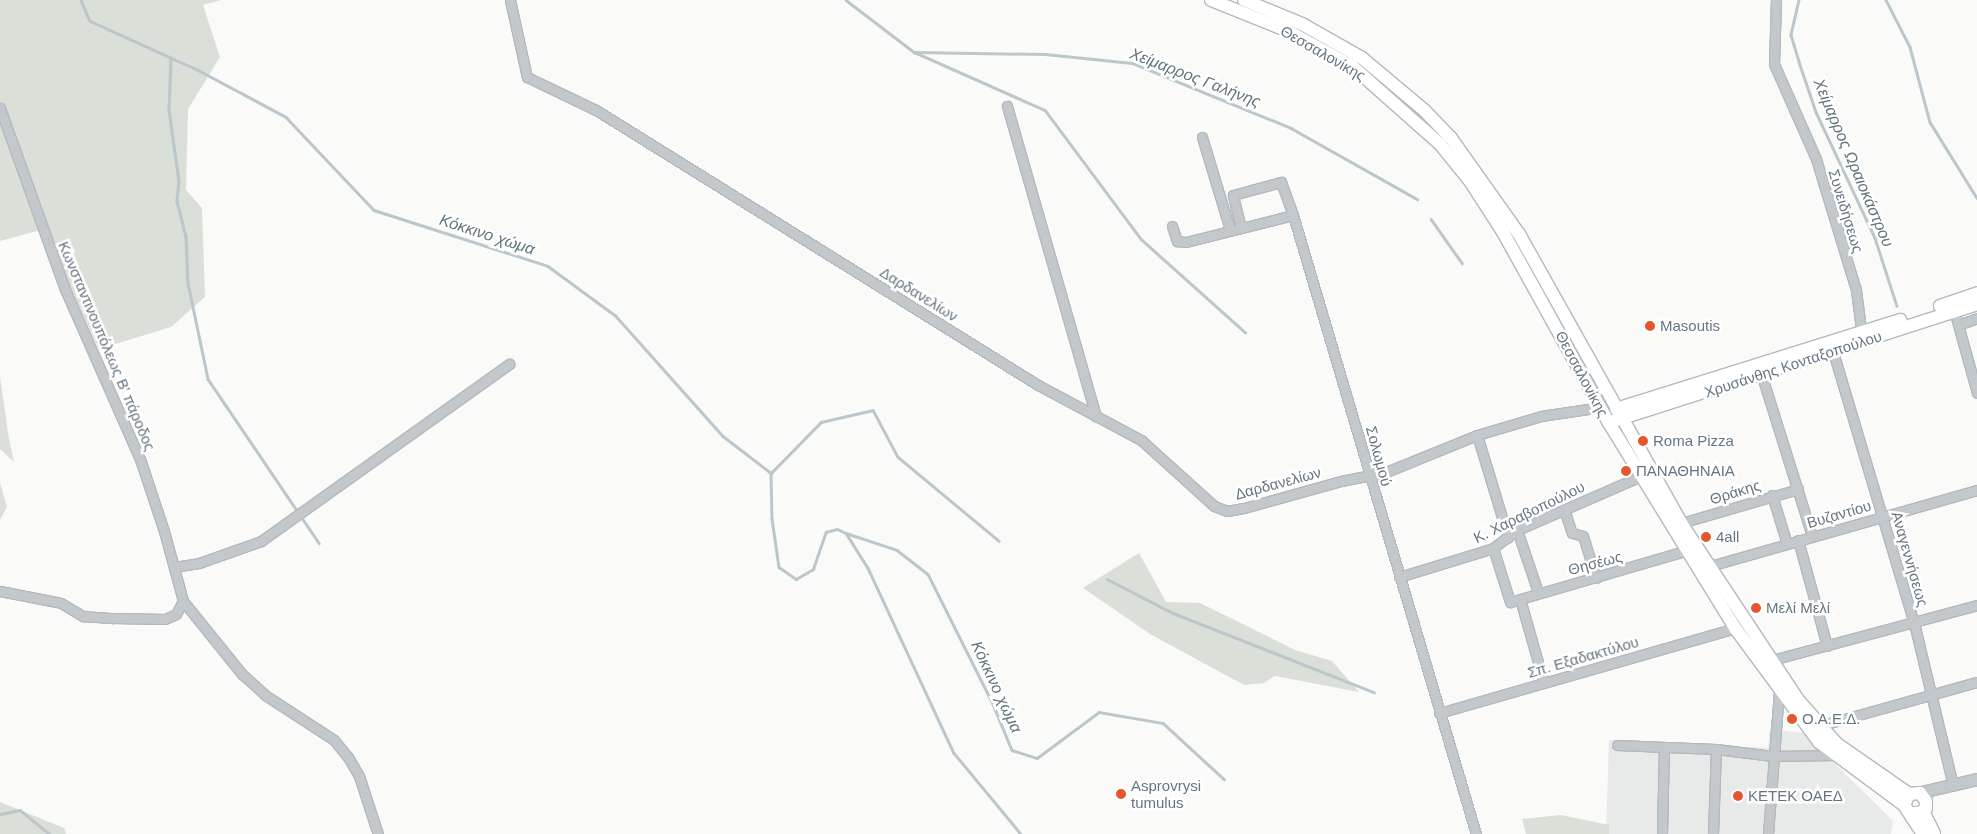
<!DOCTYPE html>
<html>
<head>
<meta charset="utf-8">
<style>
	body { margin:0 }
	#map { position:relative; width:1977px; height:834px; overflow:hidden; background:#fafaf8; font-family:Helvetica,sans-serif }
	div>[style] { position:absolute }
	.built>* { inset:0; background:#e8e9e9 }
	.green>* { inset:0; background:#dadfd7 }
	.stream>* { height:2.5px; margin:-1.25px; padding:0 1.25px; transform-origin:1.25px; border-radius:1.25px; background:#bbc7cb }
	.roads { filter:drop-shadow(1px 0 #b3babf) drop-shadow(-1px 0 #b3babf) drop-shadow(0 1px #b3babf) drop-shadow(0 -1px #b3babf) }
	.minor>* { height:9px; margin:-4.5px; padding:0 4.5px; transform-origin:4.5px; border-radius:4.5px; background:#c3c8cc }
	.tertiary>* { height:11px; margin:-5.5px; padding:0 5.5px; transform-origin:5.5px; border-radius:5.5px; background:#c3c8cc }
	.secondary>* { height:12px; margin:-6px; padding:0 6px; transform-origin:6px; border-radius:6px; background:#fff }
	.dots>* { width:14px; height:14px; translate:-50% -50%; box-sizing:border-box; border:2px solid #fff; border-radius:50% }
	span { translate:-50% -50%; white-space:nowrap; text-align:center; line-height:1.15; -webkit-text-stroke:5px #fff; paint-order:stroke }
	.street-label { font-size:15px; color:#657683 }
	.poi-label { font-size:15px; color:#657683 }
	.left { translate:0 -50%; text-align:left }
	.water-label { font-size:16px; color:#60757c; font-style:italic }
</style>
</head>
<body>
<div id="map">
	<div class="built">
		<i style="clip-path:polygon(1770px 729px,1804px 733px,1893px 821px,1891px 834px,1606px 834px,1609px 740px,1768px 748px)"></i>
	</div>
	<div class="green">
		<i style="clip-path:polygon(0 0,221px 0,203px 5px,220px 57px,188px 109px,186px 190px,202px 208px,205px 297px,171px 327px,99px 349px,44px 229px,0 241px)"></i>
		<i style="clip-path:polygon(0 377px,9px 439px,14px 462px,0 449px)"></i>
		<i style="clip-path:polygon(0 483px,7px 507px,0 520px)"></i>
		<i style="clip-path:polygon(1139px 553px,1166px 602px,1200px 603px,1295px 650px,1332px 661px,1359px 692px,1275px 676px,1264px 683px,1244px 685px,1150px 634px,1083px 588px)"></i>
		<i style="clip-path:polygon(0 802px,64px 828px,66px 834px,0 834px)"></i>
		<i style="clip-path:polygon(1561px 815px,1609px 825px,1609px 834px,1526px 834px,1522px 819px)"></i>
	</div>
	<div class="stream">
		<i style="left:81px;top:0;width:23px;rotate:67deg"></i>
		<i style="left:90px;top:21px;width:121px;rotate:24.4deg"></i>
		<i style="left:200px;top:71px;width:98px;rotate:28.1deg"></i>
		<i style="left:286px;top:117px;width:128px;rotate:46.6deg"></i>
		<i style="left:374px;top:210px;width:183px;rotate:17.8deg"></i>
		<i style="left:548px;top:266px;width:84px;rotate:36.3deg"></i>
		<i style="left:616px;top:316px;width:161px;rotate:48.3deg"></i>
		<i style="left:723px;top:436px;width:61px;rotate:37.6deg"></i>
		<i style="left:771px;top:473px;width:46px;rotate:88.8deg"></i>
		<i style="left:772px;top:519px;width:49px;rotate:81.7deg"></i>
		<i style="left:779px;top:567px;width:21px;rotate:35deg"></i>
		<i style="left:796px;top:579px;width:20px;rotate:-30deg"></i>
		<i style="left:813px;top:569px;width:39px;rotate:-71deg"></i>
		<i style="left:826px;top:532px;width:11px;rotate:-15deg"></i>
		<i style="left:837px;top:529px;width:10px;rotate:24deg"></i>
		<i style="left:846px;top:533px;width:41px;rotate:57.8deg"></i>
		<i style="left:868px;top:568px;width:204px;rotate:65.1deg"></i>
		<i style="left:954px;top:753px;width:105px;rotate:50.4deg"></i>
		<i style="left:846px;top:0;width:86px;rotate:37.4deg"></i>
		<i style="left:914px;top:52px;width:143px;rotate:23.9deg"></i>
		<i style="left:1045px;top:110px;width:161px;rotate:53.3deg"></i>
		<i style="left:1141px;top:239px;width:140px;rotate:41.8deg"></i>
		<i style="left:1799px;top:0;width:36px;rotate:103deg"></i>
		<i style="left:1791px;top:35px;width:28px;rotate:73deg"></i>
		<i style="left:1799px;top:62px;width:53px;rotate:71.2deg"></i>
		<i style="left:1816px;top:112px;width:139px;rotate:64.9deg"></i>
		<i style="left:1875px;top:238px;width:71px;rotate:72.1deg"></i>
		<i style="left:1886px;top:0;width:53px;rotate:62.9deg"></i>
		<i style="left:1910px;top:47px;width:78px;rotate:75.1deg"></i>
		<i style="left:1930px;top:122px;width:89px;rotate:58.3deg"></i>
		<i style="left:914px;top:52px;width:131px;rotate:0.9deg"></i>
		<i style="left:1045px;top:54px;width:87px;rotate:5.9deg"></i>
		<i style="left:1132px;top:63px;width:172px;rotate:22.2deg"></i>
		<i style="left:1291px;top:128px;width:145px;rotate:29.4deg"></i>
		<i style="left:171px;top:58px;width:52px;rotate:92.2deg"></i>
		<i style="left:169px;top:110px;width:72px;rotate:82deg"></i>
		<i style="left:179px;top:181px;width:20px;rotate:96deg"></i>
		<i style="left:177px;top:201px;width:36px;rotate:76deg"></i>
		<i style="left:186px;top:236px;width:47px;rotate:87.6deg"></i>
		<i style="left:188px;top:283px;width:98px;rotate:78.2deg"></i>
		<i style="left:208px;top:379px;width:198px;rotate:55.9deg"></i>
		<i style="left:1431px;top:219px;width:54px;rotate:54.8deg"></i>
		<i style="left:771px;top:473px;width:71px;rotate:-45.6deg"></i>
		<i style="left:821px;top:422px;width:53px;rotate:-13deg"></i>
		<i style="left:873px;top:410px;width:53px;rotate:62deg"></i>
		<i style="left:898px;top:457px;width:131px;rotate:39.7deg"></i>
		<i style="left:846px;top:533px;width:54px;rotate:18.4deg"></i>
		<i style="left:897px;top:550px;width:39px;rotate:38deg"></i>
		<i style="left:928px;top:574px;width:145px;rotate:63.4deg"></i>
		<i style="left:993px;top:704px;width:50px;rotate:67.6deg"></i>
		<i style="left:1012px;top:750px;width:26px;rotate:18deg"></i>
		<i style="left:1037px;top:758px;width:77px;rotate:-36.6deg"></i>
		<i style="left:1099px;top:712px;width:65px;rotate:9.8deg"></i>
		<i style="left:1163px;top:723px;width:83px;rotate:42.6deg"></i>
		<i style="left:1107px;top:579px;width:74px;rotate:27.3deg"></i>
		<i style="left:1173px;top:613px;width:216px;rotate:21.5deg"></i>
		<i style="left:0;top:814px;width:20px;rotate:-11deg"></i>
		<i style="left:20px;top:810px;width:38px;rotate:39deg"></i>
	</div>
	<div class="roads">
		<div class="minor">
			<i style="left:510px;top:0;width:79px;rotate:77.6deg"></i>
			<i style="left:527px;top:77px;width:76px;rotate:25.6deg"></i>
			<i style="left:596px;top:110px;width:521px;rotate:31.89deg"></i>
			<i style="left:1038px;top:385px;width:117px;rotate:28.1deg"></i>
			<i style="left:1141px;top:440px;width:98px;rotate:42.1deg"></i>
			<i style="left:1214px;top:506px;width:14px;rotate:21deg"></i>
			<i style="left:1227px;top:511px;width:17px;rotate:-10deg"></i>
			<i style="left:1244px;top:508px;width:101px;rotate:-15.6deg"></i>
			<i style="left:1341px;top:481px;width:46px;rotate:-11.3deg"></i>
			<i style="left:1386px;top:472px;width:98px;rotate:-22.1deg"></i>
			<i style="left:1477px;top:435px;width:67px;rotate:-16.5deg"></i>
			<i style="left:1541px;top:416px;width:61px;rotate:-8.5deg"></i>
			<i style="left:1776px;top:0;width:64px;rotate:91.8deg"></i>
			<i style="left:1774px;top:64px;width:104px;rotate:66.1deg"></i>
			<i style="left:1816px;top:159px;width:137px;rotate:73deg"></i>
			<i style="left:1856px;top:290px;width:47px;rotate:82.7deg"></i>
			<i style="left:1007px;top:106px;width:323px;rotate:74deg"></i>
			<i style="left:0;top:108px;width:190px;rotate:70.3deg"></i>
			<i style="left:64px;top:287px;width:188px;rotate:66.2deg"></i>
			<i style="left:140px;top:459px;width:76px;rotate:71.6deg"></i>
			<i style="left:164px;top:531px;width:73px;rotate:74.8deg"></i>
			<i style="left:183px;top:601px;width:94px;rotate:51.1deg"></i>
			<i style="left:242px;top:674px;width:31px;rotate:42deg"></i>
			<i style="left:265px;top:695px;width:82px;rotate:33.1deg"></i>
			<i style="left:334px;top:740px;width:22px;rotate:51deg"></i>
			<i style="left:348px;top:757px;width:22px;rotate:60deg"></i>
			<i style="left:359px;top:776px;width:61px;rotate:71.9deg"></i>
			<i style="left:1202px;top:137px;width:97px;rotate:73.2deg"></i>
			<i style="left:1172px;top:226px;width:16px;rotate:72deg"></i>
			<i style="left:1177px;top:241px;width:9px;rotate:6deg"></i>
			<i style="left:1186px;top:242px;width:110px;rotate:-14.2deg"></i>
			<i style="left:1293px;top:215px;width:645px;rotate:73.53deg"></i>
			<i style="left:1241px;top:228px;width:34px;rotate:-104deg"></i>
			<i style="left:1233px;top:195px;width:50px;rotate:-15.2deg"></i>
			<i style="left:1281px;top:182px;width:35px;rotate:70deg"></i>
			<i style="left:1954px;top:310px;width:86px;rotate:74.5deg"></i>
			<i style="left:1958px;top:325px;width:20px;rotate:-20deg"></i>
			<i style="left:1831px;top:345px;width:290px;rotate:73.4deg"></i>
			<i style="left:1914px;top:623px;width:167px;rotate:76.5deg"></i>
			<i style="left:1760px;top:370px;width:174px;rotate:72.6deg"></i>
			<i style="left:1477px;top:435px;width:107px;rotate:73.1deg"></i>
			<i style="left:1772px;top:495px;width:51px;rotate:73deg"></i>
			<i style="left:1564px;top:509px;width:25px;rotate:72deg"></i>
			<i style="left:1572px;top:533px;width:11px;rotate:15deg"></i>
			<i style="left:1583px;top:536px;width:44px;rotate:72.8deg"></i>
			<i style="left:1681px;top:523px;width:122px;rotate:-16.2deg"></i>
			<i style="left:1517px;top:530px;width:65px;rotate:71.3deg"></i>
			<i style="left:1798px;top:540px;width:110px;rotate:74.7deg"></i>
			<i style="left:1493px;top:548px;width:57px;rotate:72.5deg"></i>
			<i style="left:1510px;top:602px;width:185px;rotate:-16.3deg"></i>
			<i style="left:1710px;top:566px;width:278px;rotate:-15.9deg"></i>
			<i style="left:174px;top:567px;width:25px;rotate:-9deg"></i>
			<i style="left:199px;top:563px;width:66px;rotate:-19.5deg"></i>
			<i style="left:261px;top:541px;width:305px;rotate:-35.5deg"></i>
			<i style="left:1399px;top:577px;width:98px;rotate:-17.1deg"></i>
			<i style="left:1493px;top:548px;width:30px;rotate:-37deg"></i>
			<i style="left:1517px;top:530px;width:135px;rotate:-23.5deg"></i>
			<i style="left:0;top:591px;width:62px;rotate:11.1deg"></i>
			<i style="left:61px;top:603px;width:26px;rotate:31deg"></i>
			<i style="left:83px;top:616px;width:31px;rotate:4deg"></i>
			<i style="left:114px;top:618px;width:51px;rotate:1.1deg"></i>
			<i style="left:165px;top:619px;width:12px;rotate:-24deg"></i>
			<i style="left:176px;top:614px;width:15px;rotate:-62deg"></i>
			<i style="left:1520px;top:599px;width:87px;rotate:74.1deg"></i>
			<i style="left:1772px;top:660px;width:212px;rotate:-15deg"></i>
			<i style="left:1439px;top:713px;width:308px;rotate:-16deg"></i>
			<i style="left:1819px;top:726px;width:164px;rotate:-15.6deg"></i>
			<i style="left:1617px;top:745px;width:99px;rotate:2.3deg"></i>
			<i style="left:1716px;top:749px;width:57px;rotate:7deg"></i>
			<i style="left:1773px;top:756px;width:62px;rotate:-0.9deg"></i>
			<i style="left:1662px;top:834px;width:87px;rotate:-88.7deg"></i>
			<i style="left:1713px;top:834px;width:85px;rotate:-88deg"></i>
			<i style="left:1768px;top:834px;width:143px;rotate:-85.6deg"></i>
		</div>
		<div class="tertiary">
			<i style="left:1917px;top:793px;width:62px;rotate:-13.1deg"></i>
		</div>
		<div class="secondary">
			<i style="left:1211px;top:0;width:81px;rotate:21.8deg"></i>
			<i style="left:1286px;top:30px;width:75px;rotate:28.6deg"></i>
			<i style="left:1352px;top:66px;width:118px;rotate:41.6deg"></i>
			<i style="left:1440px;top:144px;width:48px;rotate:51deg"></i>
			<i style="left:1470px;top:181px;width:61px;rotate:57.1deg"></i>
			<i style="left:1503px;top:232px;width:218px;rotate:61deg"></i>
			<i style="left:1609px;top:423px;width:241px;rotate:58.4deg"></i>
			<i style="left:1735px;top:628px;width:142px;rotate:53.6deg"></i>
			<i style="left:1819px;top:742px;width:106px;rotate:36.5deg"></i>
			<i style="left:1244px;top:0;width:63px;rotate:22.5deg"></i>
			<i style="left:1302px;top:24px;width:69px;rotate:29.5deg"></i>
			<i style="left:1362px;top:58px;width:81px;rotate:40deg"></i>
			<i style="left:1424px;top:110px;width:39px;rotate:46deg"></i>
			<i style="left:1451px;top:138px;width:118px;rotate:54.7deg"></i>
			<i style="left:1519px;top:234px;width:331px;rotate:60.7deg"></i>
			<i style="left:1681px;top:523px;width:214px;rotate:56.5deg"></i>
			<i style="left:1799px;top:701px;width:57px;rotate:48.5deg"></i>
			<i style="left:1837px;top:744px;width:88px;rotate:34.8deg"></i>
			<i style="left:1940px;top:306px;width:39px;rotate:-19deg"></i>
			<i style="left:1616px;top:409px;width:298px;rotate:-17.4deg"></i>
			<i style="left:1613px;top:421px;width:382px;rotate:-17.8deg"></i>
			<i style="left:1923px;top:811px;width:25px;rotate:64deg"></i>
			<i style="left:1910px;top:813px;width:10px"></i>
			<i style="left:1920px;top:813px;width:8px;rotate:-40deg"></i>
			<i style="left:1926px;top:808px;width:7px;rotate:-90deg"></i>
			<i style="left:1926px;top:801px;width:10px;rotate:-127deg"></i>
			<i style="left:1920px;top:793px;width:11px;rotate:175deg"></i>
			<i style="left:1909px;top:794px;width:12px;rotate:114deg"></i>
			<i style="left:1904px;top:805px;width:35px;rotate:57deg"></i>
		</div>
	</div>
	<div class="dots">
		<i style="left:1650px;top:326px;background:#e4572e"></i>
		<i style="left:1643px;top:441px;background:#e4572e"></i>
		<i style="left:1626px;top:471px;background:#e4572e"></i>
		<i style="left:1706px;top:537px;background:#e4572e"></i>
		<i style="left:1756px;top:608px;background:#e4572e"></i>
		<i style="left:1792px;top:719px;background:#e4572e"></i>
		<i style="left:1121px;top:794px;background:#e4572e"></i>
		<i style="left:1738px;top:796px;background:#e4572e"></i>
	</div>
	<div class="street-label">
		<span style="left:1323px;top:53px;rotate:30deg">Θεσσαλονίκης</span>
		<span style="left:1846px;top:211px;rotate:73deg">Συνειδήσεως</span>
		<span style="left:919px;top:294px;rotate:32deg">Δαρδανελίων</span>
		<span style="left:107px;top:346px;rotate:67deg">Κωνσταντινουπόλεως Β' πάροδος</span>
		<span style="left:1793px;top:364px;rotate:-18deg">Χρυσάνθης Κονταξοπούλου</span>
		<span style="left:1582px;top:374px;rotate:62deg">Θεσσαλονίκης</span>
		<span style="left:1379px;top:456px;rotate:75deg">Σολωμού</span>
		<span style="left:1278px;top:483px;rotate:-15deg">Δαρδανελίων</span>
		<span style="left:1735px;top:492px;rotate:-17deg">Θράκης</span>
		<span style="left:1529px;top:512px;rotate:-26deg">Κ. Χαραβοπούλου</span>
		<span style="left:1839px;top:514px;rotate:-16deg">Βυζαντίου</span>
		<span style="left:1910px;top:559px;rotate:74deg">Αναγεννήσεως</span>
		<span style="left:1595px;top:563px;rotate:-15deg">Θησέως</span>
		<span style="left:1583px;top:657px;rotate:-16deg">Σπ. Εξαδακτύλου</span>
	</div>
	<div class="poi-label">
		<span class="left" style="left:1660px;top:326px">Masoutis</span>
		<span class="left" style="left:1653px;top:441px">Roma Pizza</span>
		<span class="left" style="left:1636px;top:471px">ΠΑΝΑΘΗΝΑΙΑ</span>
		<span class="left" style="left:1716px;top:537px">4all</span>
		<span class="left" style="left:1766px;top:608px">Μελί Μελί</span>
		<span class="left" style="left:1802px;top:719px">Ο.Α.Ε.Δ.</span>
		<span class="left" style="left:1131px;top:794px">Asprovrysi<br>tumulus</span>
		<span class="left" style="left:1748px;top:796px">ΚΕΤΕΚ ΟΑΕΔ</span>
	</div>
	<div class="water-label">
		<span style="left:1195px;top:78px;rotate:21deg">Χείμαρρος Γαλήνης</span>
		<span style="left:1853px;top:163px;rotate:67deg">Χείμαρρος Ωραιοκάστρου</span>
		<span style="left:487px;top:235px;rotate:18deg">Κόκκινο χώμα</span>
		<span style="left:996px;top:687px;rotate:65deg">Κόκκινο χώμα</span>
	</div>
</div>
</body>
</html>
